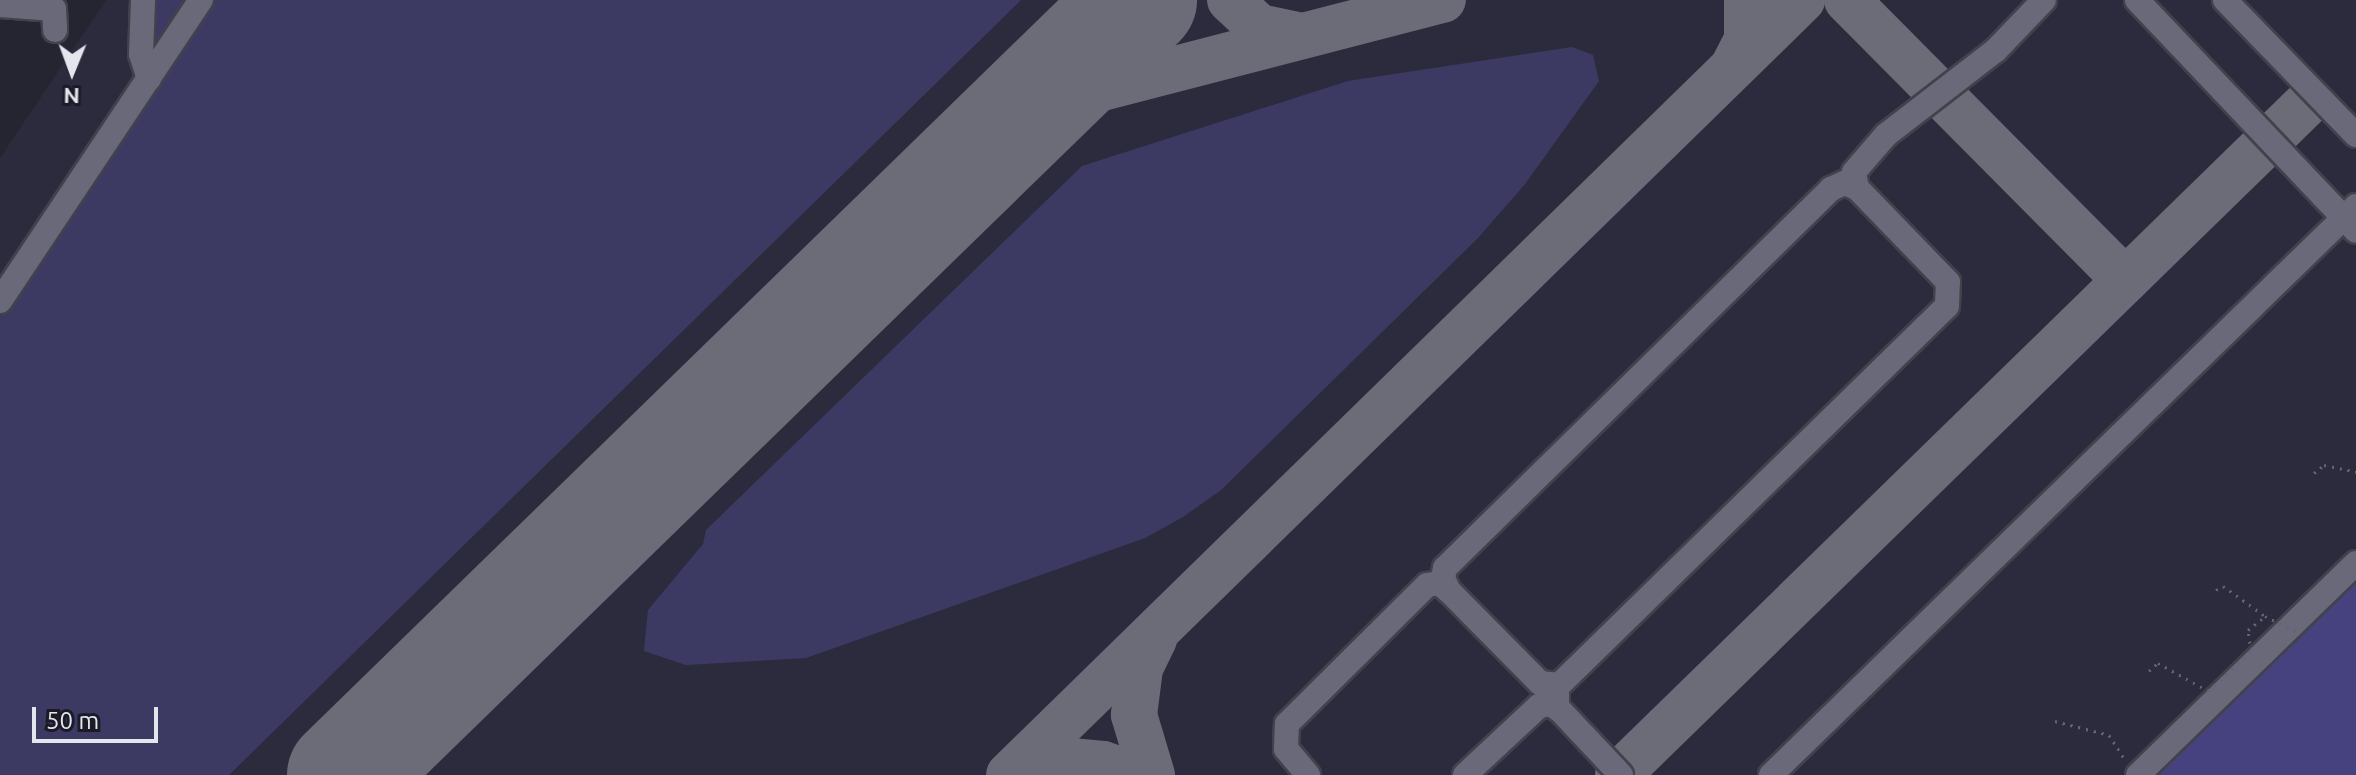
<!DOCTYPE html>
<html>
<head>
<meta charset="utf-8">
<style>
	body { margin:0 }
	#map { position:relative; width:2356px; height:775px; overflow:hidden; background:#252532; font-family:Ubuntu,sans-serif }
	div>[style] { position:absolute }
	.built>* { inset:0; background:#2c2b3e }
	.green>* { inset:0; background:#3c3a63 }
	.taxiway>* { height:46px; margin:-23px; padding:0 23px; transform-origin:23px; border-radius:23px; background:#6c6c78 }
	.runway>* { height:114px; margin:-57px; padding:0 57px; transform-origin:57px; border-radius:57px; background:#6c6c78 }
	.building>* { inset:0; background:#464280 }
	.path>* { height:3px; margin-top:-1.5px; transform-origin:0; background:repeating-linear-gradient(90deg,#656571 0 2px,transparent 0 8px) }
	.roads { filter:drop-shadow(2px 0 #42424c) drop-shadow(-2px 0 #42424c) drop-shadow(0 2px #42424c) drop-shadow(0 -2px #42424c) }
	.minor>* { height:24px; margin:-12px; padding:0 12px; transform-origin:12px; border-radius:12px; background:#696979 }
	.path-bridge>* { height:3px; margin-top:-1.5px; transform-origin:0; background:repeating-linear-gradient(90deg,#656571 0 2px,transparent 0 8px) }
	span { translate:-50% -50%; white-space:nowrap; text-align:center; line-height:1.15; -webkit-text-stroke:6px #1b1b28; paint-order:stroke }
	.north { position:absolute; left:32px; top:32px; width:80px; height:80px; -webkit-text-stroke:6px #1b1b28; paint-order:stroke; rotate:181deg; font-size:22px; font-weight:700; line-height:32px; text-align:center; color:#e5e5ee }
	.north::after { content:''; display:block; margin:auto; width:28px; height:36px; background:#e5e5ee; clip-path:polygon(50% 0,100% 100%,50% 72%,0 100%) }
	.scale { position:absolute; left:32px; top:707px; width:126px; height:36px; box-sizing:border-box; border:4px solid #e5e5ee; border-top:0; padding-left:10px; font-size:24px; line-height:28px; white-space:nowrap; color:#e5e5ee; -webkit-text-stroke:6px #1b1b28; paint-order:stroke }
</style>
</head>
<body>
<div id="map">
	<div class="built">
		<i style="clip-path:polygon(106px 0,2356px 0,2356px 775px,0 775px,0 158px)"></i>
	</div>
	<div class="green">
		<i style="clip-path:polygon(148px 0,191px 0,156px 46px,152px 46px)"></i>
		<i style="clip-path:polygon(211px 0,1021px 0,229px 775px,0 775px,0 316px)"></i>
		<i style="clip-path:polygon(1572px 47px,1593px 55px,1599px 81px,1525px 184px,1478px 238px,1221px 490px,1183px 517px,1145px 538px,806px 658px,686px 665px,644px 651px,648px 610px,703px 544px,706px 530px,1082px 166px,1348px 81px)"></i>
	</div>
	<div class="taxiway">
		<i style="left:1230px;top:0;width:40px;rotate:43deg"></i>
		<i style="left:1259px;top:27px;width:44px;rotate:11.8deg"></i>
		<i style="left:1847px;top:0;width:395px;rotate:45.2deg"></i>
		<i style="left:1733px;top:67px;width:31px;rotate:-63deg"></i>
		<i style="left:1747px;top:39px;width:39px;rotate:-90deg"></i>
		<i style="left:1013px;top:123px;width:37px;rotate:-33deg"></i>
		<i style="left:1044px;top:103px;width:412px;rotate:-14.5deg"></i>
		<i style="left:1009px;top:775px;width:1109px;rotate:-44.34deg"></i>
		<i style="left:1019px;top:775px;width:54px;rotate:-15.1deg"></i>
		<i style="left:1071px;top:761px;width:32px;rotate:5deg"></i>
		<i style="left:1103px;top:764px;width:35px;rotate:18deg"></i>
		<i style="left:1152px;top:775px;width:63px;rotate:-106.7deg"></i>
		<i style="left:1134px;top:715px;width:47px;rotate:-82.7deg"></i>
		<i style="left:1140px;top:668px;width:32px;rotate:-64deg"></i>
		<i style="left:1618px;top:775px;width:962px;rotate:-44.28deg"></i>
	</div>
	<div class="runway">
		<i style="left:344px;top:775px;width:1111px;rotate:-44.23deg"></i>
	</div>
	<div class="building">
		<i style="clip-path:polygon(2356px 576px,2356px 775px,2154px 775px)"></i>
	</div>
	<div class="path">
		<i style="left:2314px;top:473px;width:13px;rotate:-39deg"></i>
		<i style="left:2324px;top:465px;width:33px;rotate:12deg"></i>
		<i style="left:2216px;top:590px;width:8px;rotate:-30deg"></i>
		<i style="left:2223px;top:586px;width:52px;rotate:35.5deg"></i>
		<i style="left:2055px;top:721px;width:56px;rotate:14.5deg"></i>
		<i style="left:2109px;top:735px;width:31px;rotate:57deg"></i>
	</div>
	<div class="roads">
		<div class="minor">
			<i style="left:143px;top:0;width:54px;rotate:92.1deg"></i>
			<i style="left:141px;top:54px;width:26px;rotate:72deg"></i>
			<i style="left:2137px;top:0;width:318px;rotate:46.5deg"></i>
			<i style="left:2225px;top:0;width:188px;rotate:45.9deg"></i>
			<i style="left:0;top:5px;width:54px;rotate:4.2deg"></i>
			<i style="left:54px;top:9px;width:21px;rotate:87deg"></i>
			<i style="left:0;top:301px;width:362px;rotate:-56.3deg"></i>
			<i style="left:1559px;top:685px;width:19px;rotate:-174deg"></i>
			<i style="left:1540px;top:683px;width:129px;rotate:-134.7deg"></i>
			<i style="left:1449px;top:591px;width:14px;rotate:-115deg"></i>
			<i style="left:1443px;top:578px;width:10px;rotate:-79deg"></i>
			<i style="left:1445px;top:568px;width:541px;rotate:-44.48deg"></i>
			<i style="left:1831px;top:189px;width:14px;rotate:-25deg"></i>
			<i style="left:1844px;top:183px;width:14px;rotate:21deg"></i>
			<i style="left:1308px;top:775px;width:34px;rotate:-130deg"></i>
			<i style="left:1286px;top:749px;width:25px;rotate:-88deg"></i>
			<i style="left:1287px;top:724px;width:197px;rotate:-44.8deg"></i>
			<i style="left:1427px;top:585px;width:12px;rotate:-9deg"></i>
			<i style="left:1439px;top:583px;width:13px;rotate:39deg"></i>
			<i style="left:1465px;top:775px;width:101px;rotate:-43deg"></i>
			<i style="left:1539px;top:706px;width:12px;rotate:-9deg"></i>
			<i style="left:1551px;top:704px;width:10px;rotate:37deg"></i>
			<i style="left:1621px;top:775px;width:93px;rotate:-133.3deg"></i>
			<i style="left:1557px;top:707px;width:20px;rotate:-90deg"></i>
			<i style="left:1557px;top:687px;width:545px;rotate:-44.33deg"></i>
			<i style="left:1947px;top:306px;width:24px;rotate:-88deg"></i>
			<i style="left:1948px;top:282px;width:131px;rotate:-134.1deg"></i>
			<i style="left:1857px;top:188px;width:16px;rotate:-101deg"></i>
			<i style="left:1854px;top:172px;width:49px;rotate:-49.1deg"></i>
			<i style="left:1886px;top:135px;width:139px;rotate:-37.7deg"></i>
			<i style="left:1996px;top:50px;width:69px;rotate:-46.2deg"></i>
			<i style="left:1771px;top:775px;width:816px;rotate:-44.21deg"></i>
			<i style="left:2138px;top:775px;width:304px;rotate:-44.2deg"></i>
		</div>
	</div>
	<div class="path-bridge">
		<i style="left:2149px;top:671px;width:12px;rotate:-42deg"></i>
		<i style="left:2158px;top:663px;width:57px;rotate:29.2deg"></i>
		<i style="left:2208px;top:691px;width:59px;rotate:-42.9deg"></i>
		<i style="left:2251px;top:651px;width:21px;rotate:-98deg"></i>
		<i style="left:2248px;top:630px;width:22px;rotate:-39deg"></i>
		<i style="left:2265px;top:616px;width:39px;rotate:27deg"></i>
	</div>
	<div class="north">N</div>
	<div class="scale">50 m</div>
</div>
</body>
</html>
